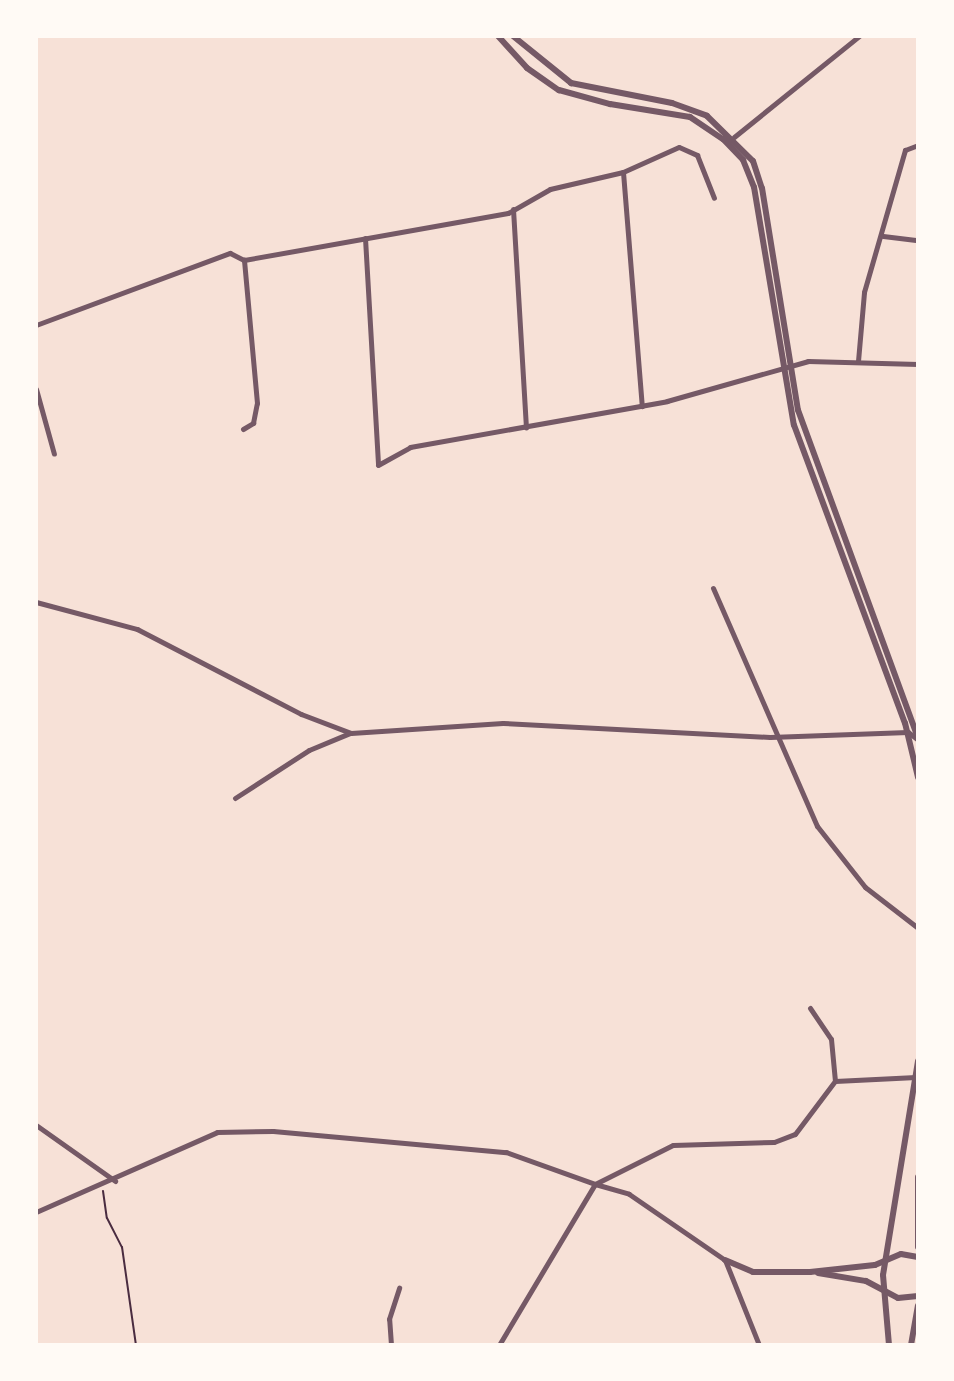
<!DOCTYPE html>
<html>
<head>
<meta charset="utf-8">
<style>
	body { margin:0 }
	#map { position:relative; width:954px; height:1381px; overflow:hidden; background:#f7e1d7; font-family:"Titillium Web",sans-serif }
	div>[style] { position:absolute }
	.path>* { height:2px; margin:-1px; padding:0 1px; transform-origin:1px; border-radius:1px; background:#4a2c40 }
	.minor>* { height:5px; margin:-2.5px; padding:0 2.5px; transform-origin:2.5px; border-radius:2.5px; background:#755966 }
	.tertiary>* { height:6px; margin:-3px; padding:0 3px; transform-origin:3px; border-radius:3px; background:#755966 }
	span { translate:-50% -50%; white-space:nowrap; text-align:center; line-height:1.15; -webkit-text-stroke:7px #fffaf5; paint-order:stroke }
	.frame { position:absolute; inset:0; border:38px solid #fffaf5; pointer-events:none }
</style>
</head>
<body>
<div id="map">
	<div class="path">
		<i style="left:103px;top:1191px;width:27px;rotate:82deg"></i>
		<i style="left:107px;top:1218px;width:33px;rotate:63deg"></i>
		<i style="left:122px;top:1247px;width:99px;rotate:81.9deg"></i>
	</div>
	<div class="minor">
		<i style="left:734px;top:137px;width:161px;rotate:-38.9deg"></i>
		<i style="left:623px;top:172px;width:235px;rotate:85.4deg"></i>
		<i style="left:513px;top:209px;width:219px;rotate:86.6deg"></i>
		<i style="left:883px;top:236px;width:35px;rotate:7deg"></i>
		<i style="left:365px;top:238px;width:227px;rotate:86.7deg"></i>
		<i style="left:378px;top:465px;width:37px;rotate:-29deg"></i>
		<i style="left:410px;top:447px;width:261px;rotate:-10.1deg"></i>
		<i style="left:667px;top:401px;width:147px;rotate:-15.8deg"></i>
		<i style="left:808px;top:361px;width:110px;rotate:1.6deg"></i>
		<i style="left:36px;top:325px;width:207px;rotate:-20.4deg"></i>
		<i style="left:230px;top:253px;width:16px;rotate:27deg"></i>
		<i style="left:244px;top:260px;width:268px;rotate:-10.1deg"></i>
		<i style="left:508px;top:213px;width:48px;rotate:-29.7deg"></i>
		<i style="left:550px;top:189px;width:75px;rotate:-13.1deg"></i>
		<i style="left:623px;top:172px;width:61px;rotate:-24.1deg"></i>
		<i style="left:679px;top:147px;width:20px;rotate:24deg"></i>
		<i style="left:697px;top:155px;width:46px;rotate:68.4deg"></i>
		<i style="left:858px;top:361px;width:69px;rotate:-85deg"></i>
		<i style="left:864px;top:292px;width:148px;rotate:-73.9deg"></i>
		<i style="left:905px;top:150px;width:14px;rotate:-21deg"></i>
		<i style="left:36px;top:389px;width:67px;rotate:74.5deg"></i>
		<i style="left:243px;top:429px;width:12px;rotate:-31deg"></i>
		<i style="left:253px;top:423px;width:20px;rotate:-79deg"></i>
		<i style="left:257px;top:403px;width:144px;rotate:-95.2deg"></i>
		<i style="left:713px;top:588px;width:260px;rotate:66.4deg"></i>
		<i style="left:817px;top:826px;width:78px;rotate:51.8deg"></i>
		<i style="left:865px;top:887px;width:67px;rotate:37.7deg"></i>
		<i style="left:36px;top:602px;width:105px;rotate:15deg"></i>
		<i style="left:137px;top:629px;width:185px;rotate:27.4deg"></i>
		<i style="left:301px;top:714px;width:53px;rotate:20.8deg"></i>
		<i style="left:351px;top:733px;width:152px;rotate:-3.8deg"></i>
		<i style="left:503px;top:723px;width:267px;rotate:3deg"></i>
		<i style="left:770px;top:737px;width:138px;rotate:-2.1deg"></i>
		<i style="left:908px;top:732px;width:11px;rotate:38deg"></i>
		<i style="left:235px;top:798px;width:88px;rotate:-33deg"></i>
		<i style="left:309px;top:750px;width:44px;rotate:-22.5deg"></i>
		<i style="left:810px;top:1008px;width:37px;rotate:56deg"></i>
		<i style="left:831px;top:1039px;width:42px;rotate:84.6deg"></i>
		<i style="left:36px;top:1125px;width:97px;rotate:35.3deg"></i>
		<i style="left:36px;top:1212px;width:198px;rotate:-23.8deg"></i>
		<i style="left:217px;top:1132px;width:56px;rotate:-1deg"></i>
		<i style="left:273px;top:1131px;width:234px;rotate:5.2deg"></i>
		<i style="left:506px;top:1152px;width:95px;rotate:19.8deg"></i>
		<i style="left:595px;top:1184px;width:87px;rotate:-26.6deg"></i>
		<i style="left:673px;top:1145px;width:101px;rotate:-1.7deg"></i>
		<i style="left:774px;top:1142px;width:22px;rotate:-21deg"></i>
		<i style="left:795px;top:1134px;width:66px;rotate:-53deg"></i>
		<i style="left:835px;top:1081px;width:81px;rotate:-2.8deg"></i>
		<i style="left:391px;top:1345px;width:26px;rotate:-94deg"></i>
		<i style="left:389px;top:1319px;width:33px;rotate:-72deg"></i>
		<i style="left:499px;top:1345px;width:187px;rotate:-59.2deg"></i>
		<i style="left:595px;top:1184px;width:35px;rotate:16deg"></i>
		<i style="left:629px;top:1194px;width:116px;rotate:34.5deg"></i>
		<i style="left:725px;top:1260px;width:92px;rotate:68.2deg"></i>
	</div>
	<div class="tertiary">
		<i style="left:498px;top:36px;width:43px;rotate:47.8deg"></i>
		<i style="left:527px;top:68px;width:39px;rotate:35deg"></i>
		<i style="left:559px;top:90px;width:53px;rotate:15.4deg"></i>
		<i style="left:610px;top:104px;width:81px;rotate:9.2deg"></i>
		<i style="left:690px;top:117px;width:40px;rotate:34deg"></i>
		<i style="left:723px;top:139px;width:29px;rotate:46deg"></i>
		<i style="left:743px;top:160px;width:29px;rotate:68deg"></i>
		<i style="left:754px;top:187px;width:241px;rotate:80.5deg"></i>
		<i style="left:794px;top:425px;width:318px;rotate:69.6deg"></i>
		<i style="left:905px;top:723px;width:56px;rotate:76.5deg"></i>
		<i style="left:513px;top:36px;width:75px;rotate:39deg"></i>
		<i style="left:571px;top:83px;width:103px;rotate:11.2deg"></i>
		<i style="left:672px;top:103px;width:37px;rotate:20deg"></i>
		<i style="left:707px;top:116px;width:64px;rotate:44.4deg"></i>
		<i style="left:753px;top:161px;width:28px;rotate:72deg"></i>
		<i style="left:762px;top:188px;width:225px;rotate:80.8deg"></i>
		<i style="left:798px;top:410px;width:349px;rotate:69.9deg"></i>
		<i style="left:918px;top:1177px;width:70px;rotate:90deg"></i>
		<i style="left:725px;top:1260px;width:30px;rotate:23deg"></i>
		<i style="left:753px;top:1272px;width:57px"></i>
		<i style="left:810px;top:1272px;width:65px;rotate:-6.1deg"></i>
		<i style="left:875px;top:1265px;width:28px;rotate:-23deg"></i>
		<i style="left:901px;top:1254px;width:17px;rotate:10deg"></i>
		<i style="left:818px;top:1273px;width:49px;rotate:9.5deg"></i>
		<i style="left:866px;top:1281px;width:36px;rotate:28deg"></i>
		<i style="left:898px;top:1298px;width:20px;rotate:-6deg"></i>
		<i style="left:889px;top:1345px;width:70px;rotate:-94.9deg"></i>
		<i style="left:883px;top:1275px;width:217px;rotate:-80.7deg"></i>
		<i style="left:911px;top:1345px;width:40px;rotate:-80deg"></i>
	</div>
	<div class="frame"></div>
</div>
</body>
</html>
